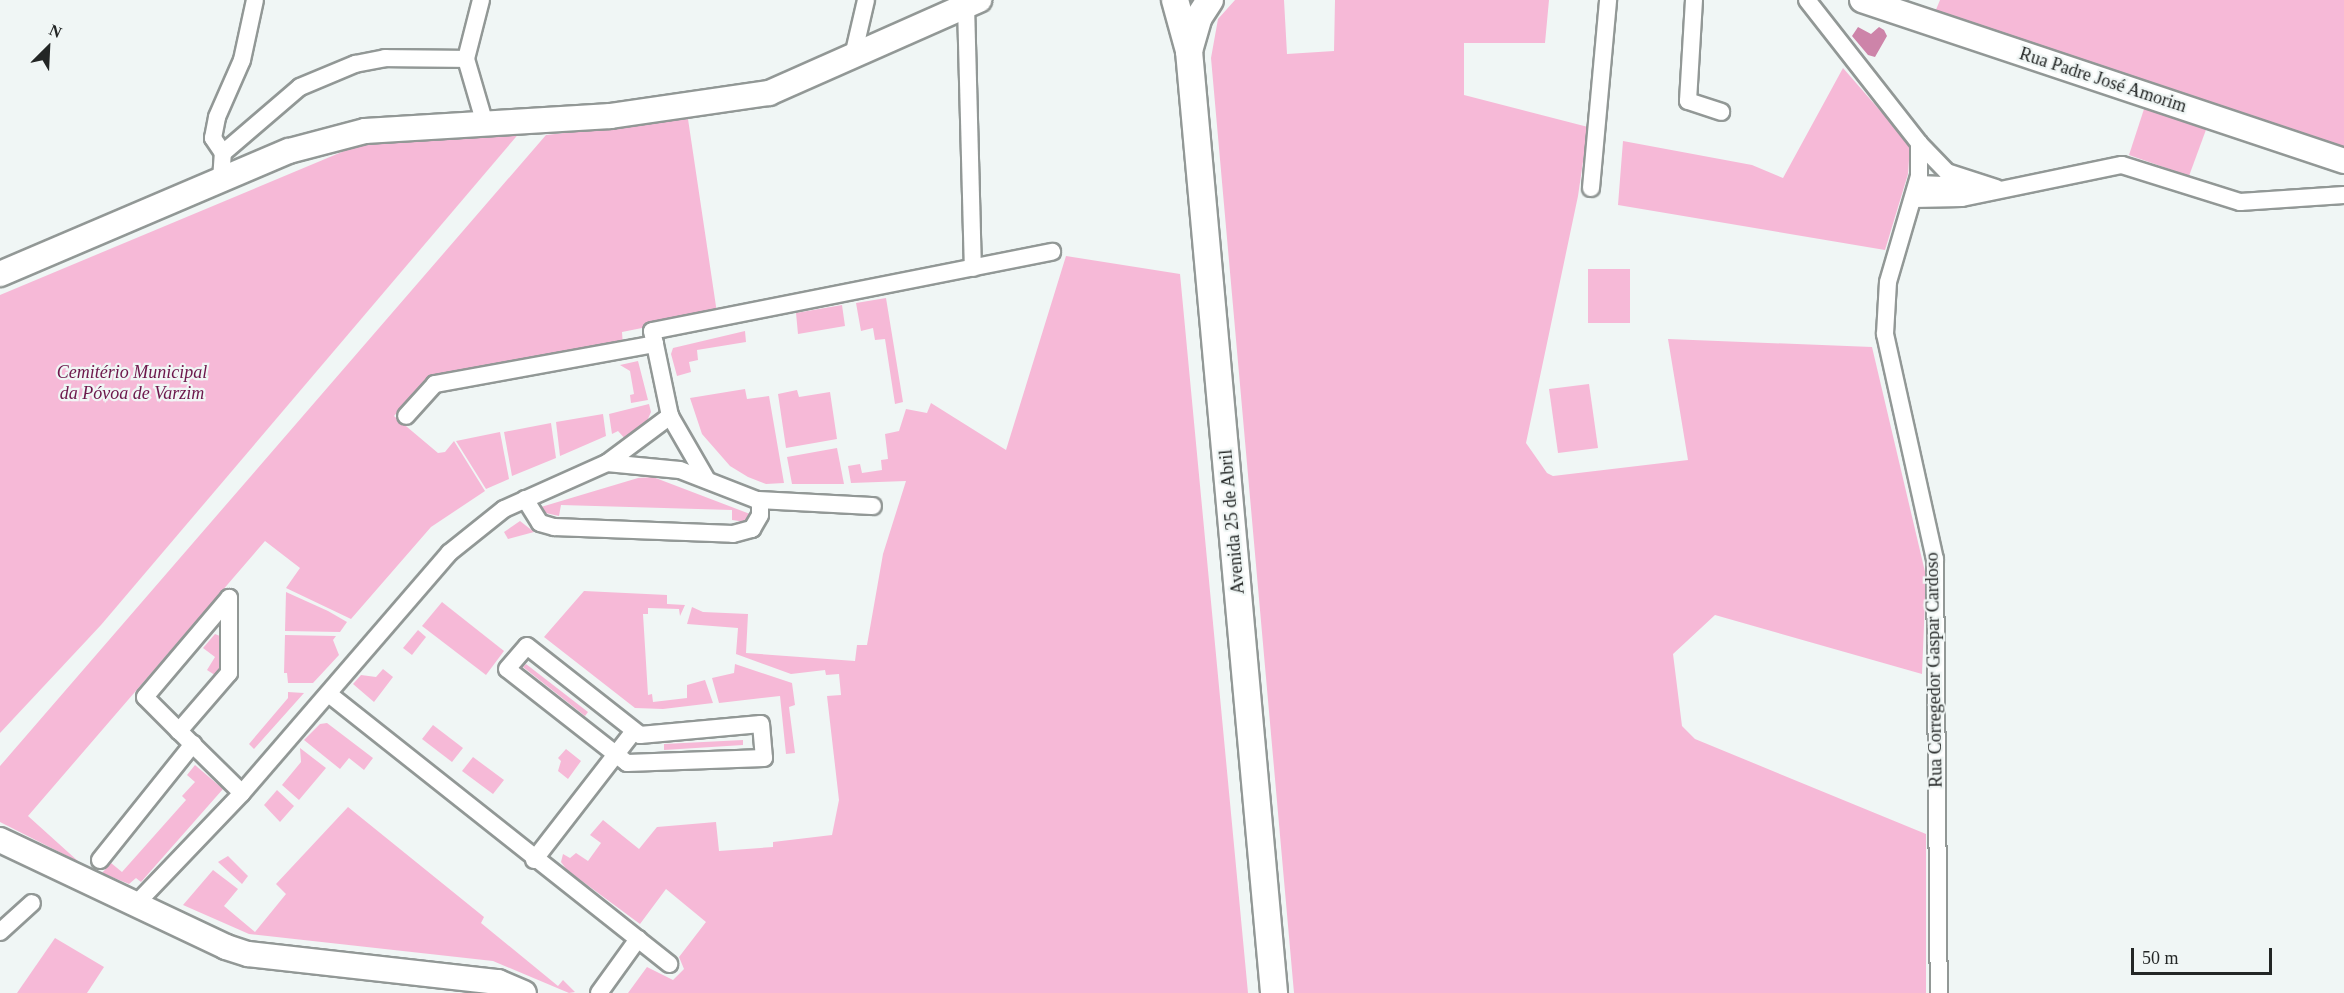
<!DOCTYPE html>
<html>
<head>
<meta charset="utf-8">
<style>
	body { margin:0 }
	#map { position:relative; width:2344px; height:993px; overflow:hidden; background:#f0f6f5; font-family:"Times New Roman",serif }
	div>[style] { position:absolute }
	.green>* { inset:0; background:#f6b9d7 }
	.water>* { inset:0; background:#cd84a9 }
	.roads { filter:drop-shadow(2px 0 #929896) drop-shadow(-2px 0 #929896) drop-shadow(0 2px #929896) drop-shadow(0 -2px #929896) }
	.street>* { height:16px; margin:-8px; padding:0 8px; transform-origin:8px; border-radius:8px; background:#fff }
	.secondary>* { height:24px; margin:-12px; padding:0 12px; transform-origin:12px; border-radius:12px; background:#fff }
	.primary>* { height:26px; margin:-13px; padding:0 13px; transform-origin:13px; border-radius:13px; background:#fff }
	span { translate:-50% -50%; white-space:nowrap; text-align:center; line-height:1.15; -webkit-text-stroke:4.5px #f0f6f5; paint-order:stroke }
	.street-label { font-size:18px; color:#232625 }
	.park-label { font-size:18px; color:#6c174b; font-style:italic }
	.north { position:absolute; left:18px; top:18px; width:60px; height:60px; -webkit-text-stroke:4px #f0f6f5; paint-order:stroke; rotate:24deg; font-size:16px; font-weight:700; line-height:24px; text-align:center; color:#232625 }
	.north::after { content:''; display:block; margin:auto; width:21px; height:27px; background:#232625; clip-path:polygon(50% 0,100% 100%,50% 72%,0 100%) }
	.scale { position:absolute; left:2131px; top:948px; width:141px; height:27px; box-sizing:border-box; border:3px solid #232625; border-top:0; padding-left:8px; font-size:18px; line-height:21px; white-space:nowrap; color:#232625; -webkit-text-stroke:4px #f0f6f5; paint-order:stroke }
</style>
</head>
<body>
<div id="map">
	<div class="green">
		<i style="clip-path:polygon(1235px 0,1284px 0,1287px 54px,1334px 51px,1335px 0,1549px 0,1545px 43px,1464px 43px,1464px 95px,1588px 127px,1578px 196px,1526px 443px,1547px 473px,1553px 476px,1688px 460px,1668px 339px,1872px 347px,1926px 576px,1922px 674px,1715px 615px,1673px 654px,1682px 726px,1695px 739px,1926px 834px,1926px 993px,1294px 993px,1211px 58px,1218px 19px)"></i>
		<i style="clip-path:polygon(1940px 0,2344px 0,2344px 151px,1933px 17px)"></i>
		<i style="clip-path:polygon(1843px 68px,1910px 145px,1908px 174px,1885px 250px,1618px 205px,1623px 141px,1752px 165px,1783px 178px)"></i>
		<i style="clip-path:polygon(2145px 106px,2207px 127px,2189px 176px,2129px 155px)"></i>
		<i style="clip-path:polygon(688px 119px,717px 313px,622px 332px,623px 346px,429px 378px,394px 416px,438px 453px,445px 452px,454px 441px,485px 491px,431px 527px,351px 619px,286px 588px,300px 568px,265px 541px,28px 816px,79px 862px,0 822px,0 766px,546px 135px)"></i>
		<i style="clip-path:polygon(521px 131px,101px 625px,0 733px,0 295px,380px 136px)"></i>
		<i style="clip-path:polygon(1066px 256px,1180px 274px,1248px 993px,628px 993px,647px 967px,673px 980px,684px 969px,679px 957px,706px 922px,666px 889px,640px 924px,567px 870px,561px 862px,563px 854px,570px 858px,576px 853px,588px 861px,601px 843px,590px 835px,603px 820px,639px 849px,657px 827px,716px 822px,719px 851px,773px 847px,773px 842px,832px 835px,839px 800px,827px 696px,841px 695px,839px 674px,826px 675px,825px 670px,791px 674px,736px 654px,738px 628px,687px 624px,692px 607px,703px 612px,748px 614px,746px 653px,855px 661px,857px 645px,867px 645px,883px 554px,906px 481px,851px 483px,848px 466px,860px 464px,862px 473px,882px 470px,881px 460px,888px 459px,885px 434px,899px 431px,906px 409px,927px 413px,931px 403px,1006px 450px)"></i>
		<i style="clip-path:polygon(1588px 269px,1630px 269px,1630px 323px,1588px 323px)"></i>
		<i style="clip-path:polygon(886px 298px,903px 402px,895px 404px,885px 339px,875px 340px,873px 328px,861px 331px,856px 303px)"></i>
		<i style="clip-path:polygon(842px 305px,845px 326px,798px 334px,796px 313px)"></i>
		<i style="clip-path:polygon(745px 331px,746px 342px,697px 350px,698px 360px,689px 362px,691px 372px,677px 376px,671px 354px,673px 348px)"></i>
		<i style="clip-path:polygon(638px 361px,648px 400px,631px 403px,630px 395px,634px 394px,630px 371px,620px 365px)"></i>
		<i style="clip-path:polygon(1589px 384px,1598px 448px,1558px 453px,1549px 389px)"></i>
		<i style="clip-path:polygon(745px 389px,747px 399px,769px 396px,784px 483px,766px 484px,748px 477px,730px 466px,702px 434px,690px 398px)"></i>
		<i style="clip-path:polygon(797px 390px,799px 397px,830px 392px,837px 439px,786px 448px,778px 394px)"></i>
		<i style="clip-path:polygon(649px 404px,651px 412px,647px 421px,627px 441px,618px 431px,612px 434px,609px 414px)"></i>
		<i style="clip-path:polygon(603px 414px,606px 436px,560px 456px,556px 422px)"></i>
		<i style="clip-path:polygon(551px 423px,556px 458px,512px 476px,504px 432px)"></i>
		<i style="clip-path:polygon(500px 432px,509px 479px,486px 489px,456px 441px)"></i>
		<i style="clip-path:polygon(837px 448px,844px 484px,792px 484px,787px 457px)"></i>
		<i style="clip-path:polygon(653px 477px,750px 514px,750px 518px,746px 522px,732px 520px,732px 510px,561px 505px,559px 516px,541px 512px,541px 507px,638px 478px)"></i>
		<i style="clip-path:polygon(520px 521px,534px 532px,508px 539px,504px 532px)"></i>
		<i style="clip-path:polygon(584px 591px,667px 595px,667px 604px,685px 605px,680px 616px,679px 609px,648px 608px,648px 614px,643px 614px,648px 695px,652px 694px,653px 702px,687px 698px,687px 685px,705px 680px,713px 703px,663px 709px,635px 708px,544px 637px)"></i>
		<i style="clip-path:polygon(286px 592px,328px 611px,347px 622px,340px 632px,285px 631px)"></i>
		<i style="clip-path:polygon(442px 602px,504px 651px,486px 675px,422px 626px)"></i>
		<i style="clip-path:polygon(418px 630px,426px 637px,412px 655px,403px 648px)"></i>
		<i style="clip-path:polygon(215px 634px,220px 636px,221px 679px,207px 670px,215px 657px,203px 648px)"></i>
		<i style="clip-path:polygon(285px 635px,336px 636px,333px 640px,339px 655px,313px 683px,288px 683px,287px 673px,284px 673px)"></i>
		<i style="clip-path:polygon(526px 664px,588px 712px,585px 716px,523px 667px)"></i>
		<i style="clip-path:polygon(735px 664px,792px 683px,795px 705px,789px 707px,795px 753px,786px 754px,780px 696px,719px 703px,712px 678px,734px 673px)"></i>
		<i style="clip-path:polygon(383px 669px,393px 677px,374px 702px,353px 684px,361px 675px,376px 677px)"></i>
		<i style="clip-path:polygon(288px 692px,304px 693px,254px 749px,249px 744px,288px 698px)"></i>
		<i style="clip-path:polygon(327px 723px,373px 758px,364px 770px,349px 758px,340px 769px,304px 740px,320px 724px)"></i>
		<i style="clip-path:polygon(433px 725px,463px 748px,452px 762px,422px 739px)"></i>
		<i style="clip-path:polygon(743px 740px,743px 745px,664px 750px,664px 744px)"></i>
		<i style="clip-path:polygon(300px 748px,326px 768px,299px 800px,282px 785px,301px 762px)"></i>
		<i style="clip-path:polygon(566px 749px,581px 761px,568px 779px,558px 771px,561px 761px,558px 758px)"></i>
		<i style="clip-path:polygon(473px 757px,504px 780px,493px 794px,462px 771px)"></i>
		<i style="clip-path:polygon(195px 765px,223px 789px,141px 882px,136px 878px,129px 884px,102px 873px,111px 863px,122px 872px,186px 800px,182px 796px,195px 782px,187px 775px)"></i>
		<i style="clip-path:polygon(277px 790px,294px 806px,280px 822px,264px 805px)"></i>
		<i style="clip-path:polygon(348px 807px,484px 917px,481px 923px,558px 986px,563px 980px,575px 992px,569px 993px,493px 961px,249px 934px,183px 905px,213px 870px,238px 889px,224px 906px,255px 932px,286px 894px,276px 884px)"></i>
		<i style="clip-path:polygon(228px 856px,248px 876px,242px 884px,218px 862px)"></i>
		<i style="clip-path:polygon(55px 938px,104px 967px,87px 993px,17px 993px)"></i>
	</div>
	<div class="water">
		<i style="clip-path:polygon(1858px 27px,1871px 34px,1879px 27px,1884px 30px,1887px 36px,1875px 57px,1868px 55px,1852px 36px)"></i>
	</div>
	<div class="roads">
		<div class="street">
			<i style="left:481px;top:0;width:61px;rotate:104.3deg"></i>
			<i style="left:466px;top:59px;width:68px;rotate:73.7deg"></i>
			<i style="left:1694px;top:0;width:101px;rotate:93.4deg"></i>
			<i style="left:1688px;top:101px;width:35px;rotate:18deg"></i>
			<i style="left:1807px;top:0;width:182px;rotate:51.9deg"></i>
			<i style="left:1919px;top:143px;width:33px;rotate:90deg"></i>
			<i style="left:1919px;top:176px;width:110px;rotate:106.3deg"></i>
			<i style="left:1888px;top:282px;width:52px;rotate:93.3deg"></i>
			<i style="left:1885px;top:334px;width:230px;rotate:77.5deg"></i>
			<i style="left:1935px;top:559px;width:434px;rotate:89.5deg"></i>
			<i style="left:966px;top:5px;width:263px;rotate:88.5deg"></i>
			<i style="left:853px;top:56px;width:57px;rotate:-76.9deg"></i>
			<i style="left:1919px;top:143px;width:40px;rotate:46deg"></i>
			<i style="left:1947px;top:172px;width:52px;rotate:18.1deg"></i>
			<i style="left:223px;top:153px;width:18px;rotate:-124deg"></i>
			<i style="left:213px;top:138px;width:21px;rotate:-79deg"></i>
			<i style="left:217px;top:117px;width:62px;rotate:-66.3deg"></i>
			<i style="left:242px;top:60px;width:61px;rotate:-77.8deg"></i>
			<i style="left:221px;top:180px;width:27px;rotate:-86deg"></i>
			<i style="left:223px;top:153px;width:101px;rotate:-40.6deg"></i>
			<i style="left:300px;top:87px;width:60px;rotate:-22.7deg"></i>
			<i style="left:355px;top:64px;width:31px;rotate:-11deg"></i>
			<i style="left:385px;top:58px;width:81px;rotate:0.7deg"></i>
			<i style="left:1918px;top:184px;width:51px;rotate:2.2deg"></i>
			<i style="left:1591px;top:188px;width:189px;rotate:-84.8deg"></i>
			<i style="left:1913px;top:199px;width:49px;rotate:-1.2deg"></i>
			<i style="left:1962px;top:198px;width:163px;rotate:-11.7deg"></i>
			<i style="left:2122px;top:165px;width:124px;rotate:17.4deg"></i>
			<i style="left:2240px;top:202px;width:104px;rotate:-3.9deg"></i>
			<i style="left:655px;top:344px;width:13px;rotate:-103deg"></i>
			<i style="left:652px;top:331px;width:408px;rotate:-11.2deg"></i>
			<i style="left:670px;top:416px;width:74px;rotate:60deg"></i>
			<i style="left:607px;top:463px;width:73px;rotate:5.5deg"></i>
			<i style="left:680px;top:470px;width:83px;rotate:21.3deg"></i>
			<i style="left:757px;top:500px;width:116px;rotate:3deg"></i>
			<i style="left:525px;top:499px;width:28px;rotate:58deg"></i>
			<i style="left:540px;top:523px;width:15px;rotate:16deg"></i>
			<i style="left:554px;top:527px;width:179px;rotate:2.2deg"></i>
			<i style="left:733px;top:534px;width:20px;rotate:-15deg"></i>
			<i style="left:752px;top:529px;width:16px;rotate:-60deg"></i>
			<i style="left:760px;top:515px;width:14px;rotate:-90deg"></i>
			<i style="left:527px;top:646px;width:144px;rotate:38.2deg"></i>
			<i style="left:640px;top:735px;width:121px;rotate:-5.2deg"></i>
			<i style="left:761px;top:724px;width:34px;rotate:85deg"></i>
			<i style="left:764px;top:758px;width:137px;rotate:177.9deg"></i>
			<i style="left:627px;top:763px;width:152px;rotate:-141.9deg"></i>
			<i style="left:507px;top:669px;width:30px;rotate:-49deg"></i>
			<i style="left:330px;top:695px;width:433px;rotate:38.4deg"></i>
			<i style="left:179px;top:731px;width:48px;rotate:-135deg"></i>
			<i style="left:145px;top:697px;width:130px;rotate:-49.7deg"></i>
			<i style="left:229px;top:598px;width:75px;rotate:90deg"></i>
			<i style="left:229px;top:673px;width:77px;rotate:130.8deg"></i>
			<i style="left:179px;top:731px;width:88px;rotate:44.5deg"></i>
			<i style="left:100px;top:860px;width:149px;rotate:-51.3deg"></i>
			<i style="left:534px;top:860px;width:163px;rotate:-52.2deg"></i>
			<i style="left:135px;top:905px;width:155px;rotate:-46.3deg"></i>
			<i style="left:242px;top:793px;width:317px;rotate:-49.2deg"></i>
			<i style="left:449px;top:553px;width:70px;rotate:-38.7deg"></i>
			<i style="left:504px;top:509px;width:113px;rotate:-24.1deg"></i>
			<i style="left:607px;top:463px;width:79px;rotate:-36.7deg"></i>
			<i style="left:670px;top:416px;width:74px;rotate:-101.8deg"></i>
			<i style="left:655px;top:344px;width:224px;rotate:169.7deg"></i>
			<i style="left:435px;top:384px;width:43px;rotate:132.2deg"></i>
			<i style="left:0;top:932px;width:43px;rotate:-42.2deg"></i>
			<i style="left:599px;top:993px;width:67px;rotate:-54.2deg"></i>
		</div>
		<div class="secondary">
			<i style="left:1862px;top:0;width:508px;rotate:18.47deg"></i>
			<i style="left:0;top:274px;width:314px;rotate:-23.1deg"></i>
			<i style="left:289px;top:151px;width:79px;rotate:-14.7deg"></i>
			<i style="left:365px;top:131px;width:246px;rotate:-3.5deg"></i>
			<i style="left:611px;top:116px;width:160px;rotate:-8.3deg"></i>
			<i style="left:769px;top:93px;width:230px;rotate:-23.9deg"></i>
			<i style="left:0;top:840px;width:250px;rotate:25.3deg"></i>
			<i style="left:226px;top:947px;width:23px;rotate:18deg"></i>
			<i style="left:248px;top:954px;width:252px;rotate:6.4deg"></i>
			<i style="left:498px;top:982px;width:28px;rotate:23deg"></i>
		</div>
		<div class="primary">
			<i style="left:1175px;top:0;width:53px;rotate:74.6deg"></i>
			<i style="left:1189px;top:51px;width:946px;rotate:84.84deg"></i>
			<i style="left:1189px;top:51px;width:35px;rotate:-74deg"></i>
			<i style="left:1199px;top:17px;width:20px;rotate:-57deg"></i>
		</div>
	</div>
	<div class="street-label">
		<span style="left:2103px;top:80px;rotate:18deg">Rua Padre José Amorim</span>
		<span style="left:1232px;top:522px;rotate:-95deg">Avenida 25 de Abril</span>
		<span style="left:1934px;top:670px;rotate:-91deg">Rua Corregedor Gaspar Cardoso</span>
	</div>
	<div class="park-label">
		<span style="left:132px;top:383px">Cemitério Municipal<br>da Póvoa de Varzim</span>
	</div>
	<div class="north">N</div>
	<div class="scale">50 m</div>
</div>
</body>
</html>
